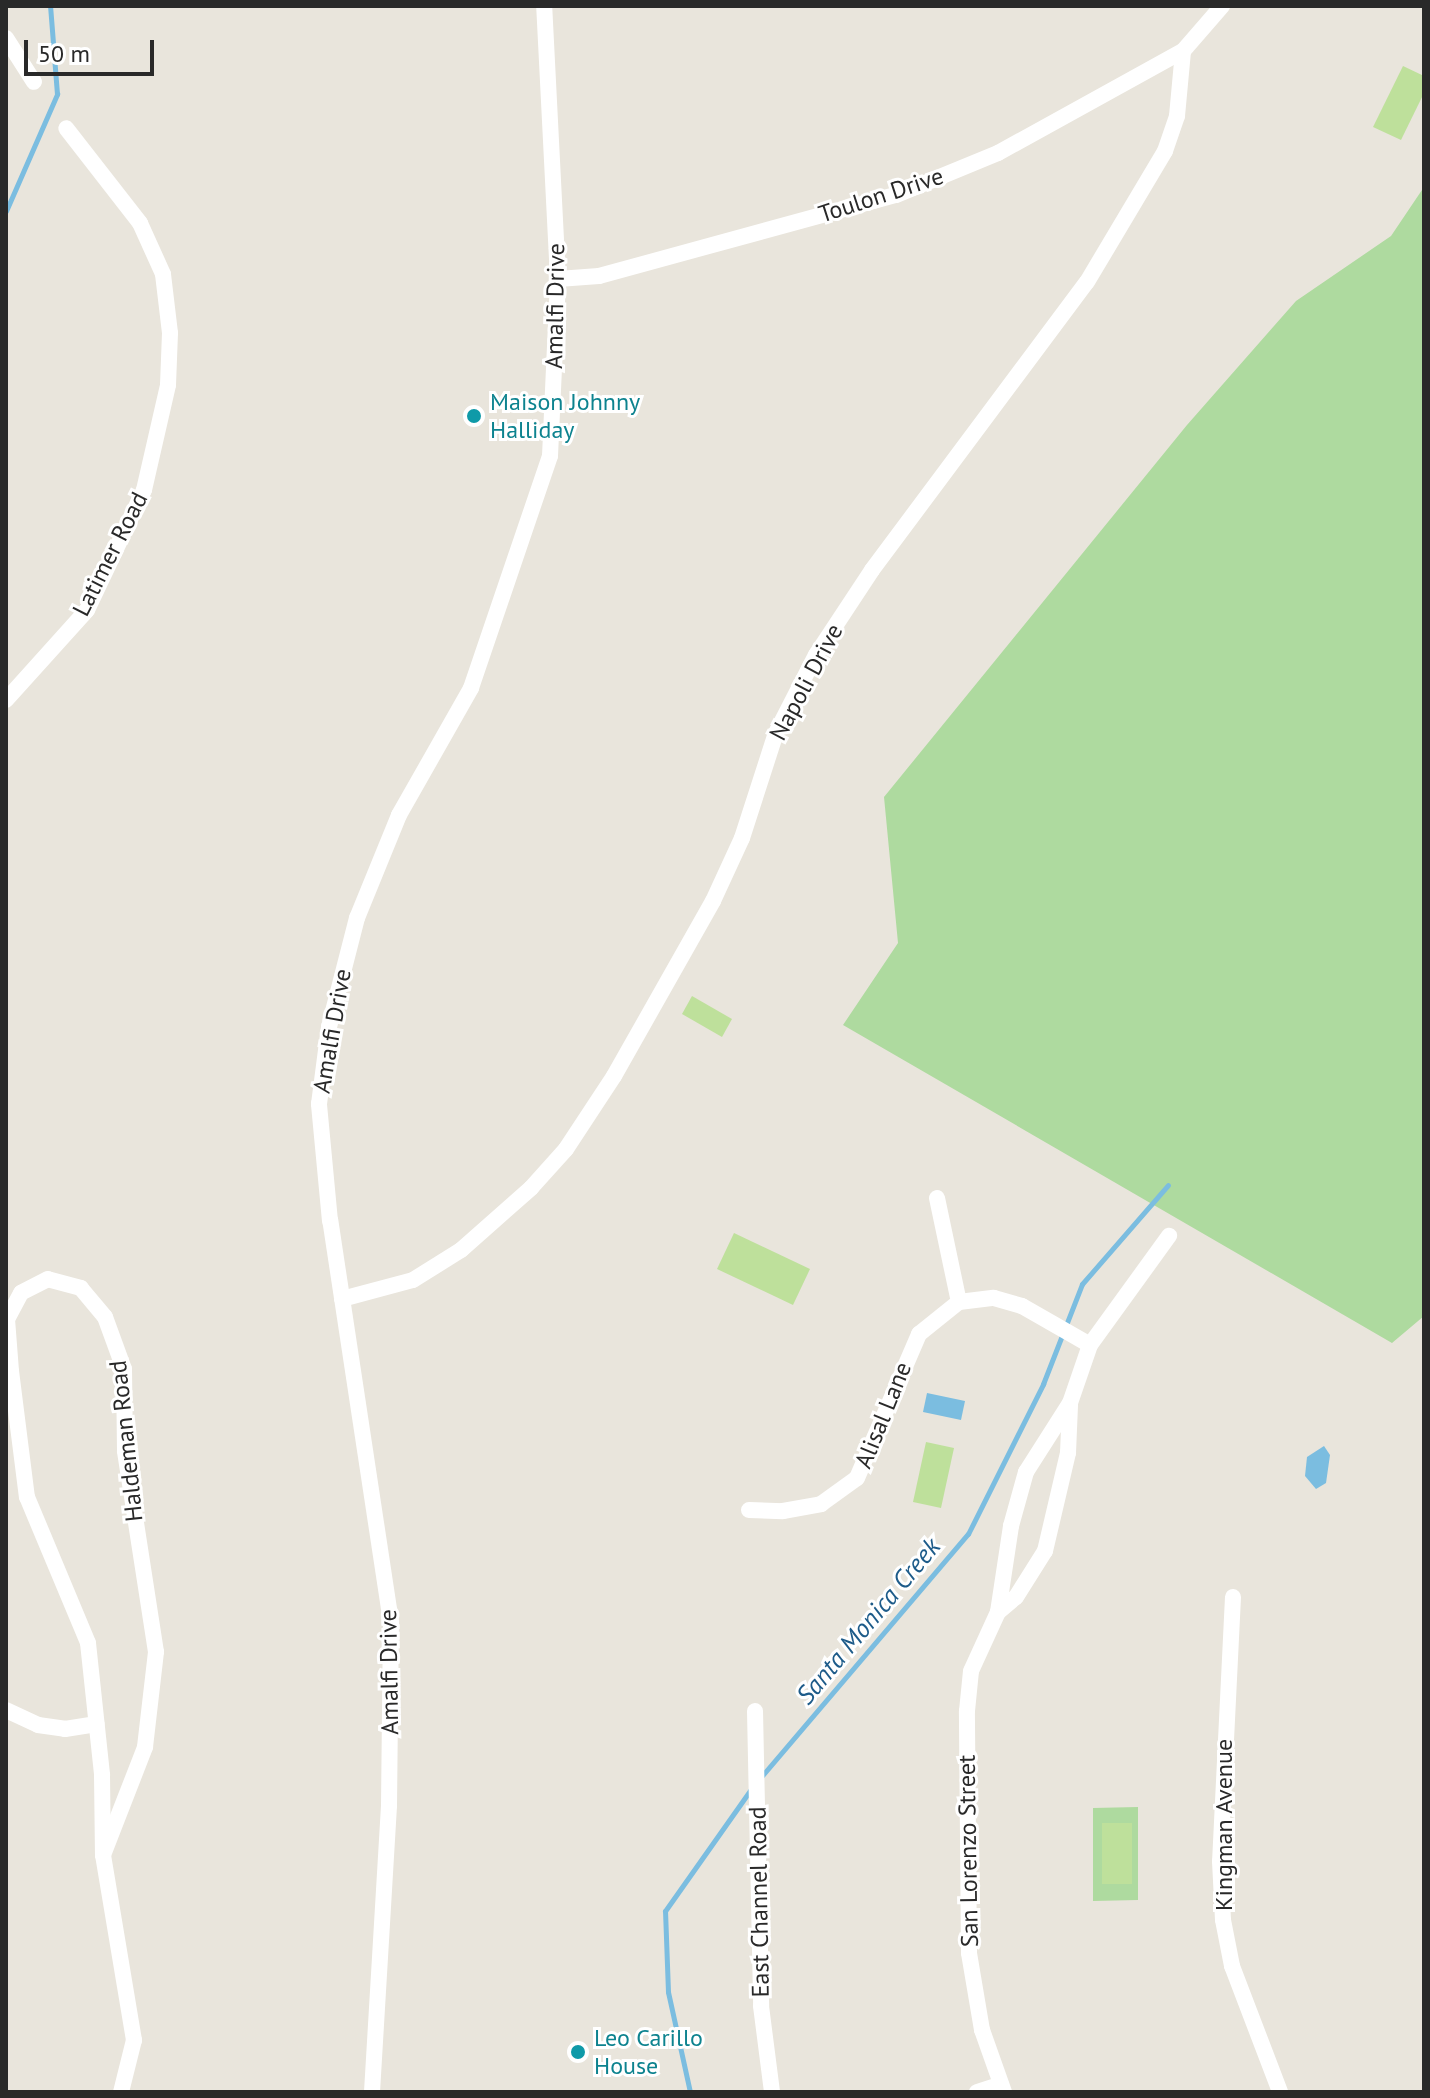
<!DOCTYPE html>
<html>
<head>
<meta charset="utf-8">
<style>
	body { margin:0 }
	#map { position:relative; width:1430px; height:2098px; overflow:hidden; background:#e9e5dc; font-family:"PT Sans",sans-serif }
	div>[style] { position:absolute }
	.green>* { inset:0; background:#aeda9f }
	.pitch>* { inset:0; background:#bee09b }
	.water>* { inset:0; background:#7bbde0 }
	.stream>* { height:5px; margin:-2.5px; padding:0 2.5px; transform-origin:2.5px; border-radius:2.5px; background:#7bbde0 }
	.minor>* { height:16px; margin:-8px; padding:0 8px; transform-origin:8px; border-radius:8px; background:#fff }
	.dots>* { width:22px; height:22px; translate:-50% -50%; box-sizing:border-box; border:4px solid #fff; border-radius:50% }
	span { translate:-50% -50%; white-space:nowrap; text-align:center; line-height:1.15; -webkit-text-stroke:6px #fff; paint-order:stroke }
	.street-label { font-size:24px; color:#292929 }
	.culture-label { font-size:24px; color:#0d838f }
	.left { translate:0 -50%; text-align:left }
	.water-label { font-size:26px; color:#1d5b89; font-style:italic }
	.frame { position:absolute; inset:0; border:8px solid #292929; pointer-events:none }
	.scale { position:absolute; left:24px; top:40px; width:130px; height:36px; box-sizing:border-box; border:4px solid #292929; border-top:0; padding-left:10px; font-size:24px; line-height:28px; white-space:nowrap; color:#292929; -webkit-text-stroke:6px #fff; paint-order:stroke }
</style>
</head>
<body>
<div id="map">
	<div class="green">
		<i style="clip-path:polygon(1424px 187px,1424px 1316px,1392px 1343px,843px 1025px,898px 943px,884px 797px,1187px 425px,1296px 301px,1391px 236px)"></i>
		<i style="clip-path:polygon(1138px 1807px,1138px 1900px,1093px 1901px,1093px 1808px)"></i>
	</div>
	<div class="pitch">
		<i style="clip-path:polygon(1403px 66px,1424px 76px,1424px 93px,1401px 140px,1373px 127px)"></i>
		<i style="clip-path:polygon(692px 996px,732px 1019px,722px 1037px,682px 1014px)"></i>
		<i style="clip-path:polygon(734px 1233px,810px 1269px,793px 1305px,717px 1269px)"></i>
		<i style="clip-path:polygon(926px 1442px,954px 1448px,941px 1508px,913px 1502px)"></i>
		<i style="clip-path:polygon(1102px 1823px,1132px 1823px,1132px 1884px,1102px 1884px)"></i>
	</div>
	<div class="water">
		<i style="clip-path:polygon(927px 1393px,965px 1401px,961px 1420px,923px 1412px)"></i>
		<i style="clip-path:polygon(1324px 1446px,1330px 1455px,1326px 1483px,1316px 1489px,1305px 1476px,1307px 1457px)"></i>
	</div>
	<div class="stream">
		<i style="left:6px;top:211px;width:128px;rotate:-66.4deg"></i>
		<i style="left:57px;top:94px;width:88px;rotate:-94.5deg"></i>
		<i style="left:760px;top:1778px;width:321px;rotate:-49.6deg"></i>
		<i style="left:968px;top:1534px;width:168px;rotate:-63.4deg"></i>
		<i style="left:1043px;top:1384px;width:107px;rotate:-68.7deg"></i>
		<i style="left:1082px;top:1284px;width:131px;rotate:-49deg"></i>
		<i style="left:690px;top:2092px;width:102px;rotate:-102.4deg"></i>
		<i style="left:668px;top:1992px;width:81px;rotate:-92.1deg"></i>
		<i style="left:665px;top:1911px;width:149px;rotate:-54.8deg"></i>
	</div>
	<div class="minor">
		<i style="left:6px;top:38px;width:52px;rotate:57.5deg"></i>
		<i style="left:558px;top:279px;width:41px;rotate:-4.2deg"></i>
		<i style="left:599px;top:276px;width:308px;rotate:-15.3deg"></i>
		<i style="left:896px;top:195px;width:110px;rotate:-22.4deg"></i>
		<i style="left:998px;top:153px;width:211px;rotate:-28.9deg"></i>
		<i style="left:6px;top:700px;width:121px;rotate:-48deg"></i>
		<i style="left:87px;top:610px;width:133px;rotate:-64.6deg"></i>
		<i style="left:144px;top:490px;width:108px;rotate:-77.1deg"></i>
		<i style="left:168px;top:385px;width:52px;rotate:-87.8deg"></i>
		<i style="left:170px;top:333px;width:59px;rotate:-96.8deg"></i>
		<i style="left:163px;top:274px;width:56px;rotate:-114.3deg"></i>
		<i style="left:140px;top:223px;width:120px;rotate:-127.9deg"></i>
		<i style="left:937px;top:1198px;width:106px;rotate:78.1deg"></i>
		<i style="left:342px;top:1299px;width:73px;rotate:-15deg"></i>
		<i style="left:413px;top:1280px;width:57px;rotate:-32deg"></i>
		<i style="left:461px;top:1250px;width:94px;rotate:-41.5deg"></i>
		<i style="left:531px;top:1188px;width:52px;rotate:-48.1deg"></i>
		<i style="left:566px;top:1149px;width:87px;rotate:-56.7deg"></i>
		<i style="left:614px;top:1076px;width:201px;rotate:-60.5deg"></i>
		<i style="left:713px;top:901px;width:69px;rotate:-65.3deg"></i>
		<i style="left:742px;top:838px;width:110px;rotate:-72.1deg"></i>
		<i style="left:776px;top:733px;width:88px;rotate:-62.9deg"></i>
		<i style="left:816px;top:655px;width:102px;rotate:-56.6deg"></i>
		<i style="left:872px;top:570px;width:359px;rotate:-53.3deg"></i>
		<i style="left:1087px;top:282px;width:152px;rotate:-59.2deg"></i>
		<i style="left:1165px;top:151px;width:37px;rotate:-71deg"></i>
		<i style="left:1177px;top:116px;width:65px;rotate:-84.7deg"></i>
		<i style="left:1183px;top:51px;width:60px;rotate:-49.1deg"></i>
		<i style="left:749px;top:1510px;width:34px;rotate:2deg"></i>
		<i style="left:783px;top:1511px;width:39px;rotate:-10deg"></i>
		<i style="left:821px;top:1504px;width:44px;rotate:-35.8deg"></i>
		<i style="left:857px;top:1478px;width:157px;rotate:-66.7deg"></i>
		<i style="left:919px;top:1334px;width:51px;rotate:-38.7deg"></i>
		<i style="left:959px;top:1302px;width:35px;rotate:-7deg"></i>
		<i style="left:994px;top:1298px;width:29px;rotate:16deg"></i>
		<i style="left:1022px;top:1306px;width:78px;rotate:29.8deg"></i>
		<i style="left:1233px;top:1597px;width:264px;rotate:92.8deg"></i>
		<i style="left:1220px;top:1861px;width:59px;rotate:87.1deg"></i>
		<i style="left:1223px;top:1920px;width:47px;rotate:78.9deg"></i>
		<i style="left:1232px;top:1966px;width:135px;rotate:69.1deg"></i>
		<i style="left:998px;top:1612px;width:23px;rotate:-40deg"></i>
		<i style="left:1016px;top:1597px;width:54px;rotate:-57.8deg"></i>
		<i style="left:1045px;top:1551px;width:101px;rotate:-76.8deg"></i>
		<i style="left:1068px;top:1453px;width:48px;rotate:-87.6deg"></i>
		<i style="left:6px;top:1710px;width:35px;rotate:25deg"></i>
		<i style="left:38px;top:1725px;width:27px;rotate:8deg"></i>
		<i style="left:65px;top:1729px;width:32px;rotate:-9deg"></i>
		<i style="left:755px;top:1711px;width:295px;rotate:88.8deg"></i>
		<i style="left:761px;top:2006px;width:87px;rotate:82.7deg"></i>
		<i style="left:103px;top:1855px;width:116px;rotate:-68.7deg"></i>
		<i style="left:145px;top:1747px;width:96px;rotate:-83.4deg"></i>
		<i style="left:156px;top:1652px;width:203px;rotate:-98.8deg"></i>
		<i style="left:125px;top:1451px;width:82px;rotate:-90.7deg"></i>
		<i style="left:124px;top:1369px;width:55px;rotate:-110.1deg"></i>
		<i style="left:105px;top:1317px;width:38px;rotate:-130deg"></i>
		<i style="left:81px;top:1288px;width:34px;rotate:-165deg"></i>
		<i style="left:48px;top:1279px;width:30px;rotate:153deg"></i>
		<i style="left:21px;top:1293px;width:30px;rotate:118deg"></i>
		<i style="left:7px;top:1319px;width:52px;rotate:85.6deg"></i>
		<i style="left:11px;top:1371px;width:127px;rotate:82.8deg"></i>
		<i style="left:27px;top:1497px;width:158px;rotate:67.3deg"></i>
		<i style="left:88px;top:1643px;width:133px;rotate:83.9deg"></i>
		<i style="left:102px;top:1775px;width:80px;rotate:89.3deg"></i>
		<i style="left:103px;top:1855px;width:188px;rotate:80.5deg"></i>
		<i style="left:134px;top:2040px;width:54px;rotate:104deg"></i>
		<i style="left:372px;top:2092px;width:287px;rotate:-86.6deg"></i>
		<i style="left:389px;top:1806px;width:184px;rotate:-89.4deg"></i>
		<i style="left:391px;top:1622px;width:406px;rotate:-98.6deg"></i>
		<i style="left:330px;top:1221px;width:118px;rotate:-95.4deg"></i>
		<i style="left:319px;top:1104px;width:78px;rotate:-82.6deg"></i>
		<i style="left:329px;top:1027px;width:113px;rotate:-75.6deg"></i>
		<i style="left:357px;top:918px;width:111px;rotate:-67.8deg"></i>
		<i style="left:399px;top:815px;width:146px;rotate:-60.4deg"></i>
		<i style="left:471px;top:688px;width:245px;rotate:-71.2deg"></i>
		<i style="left:550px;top:456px;width:177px;rotate:-87.4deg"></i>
		<i style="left:558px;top:279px;width:273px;rotate:-92.9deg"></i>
		<i style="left:977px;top:2092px;width:25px;rotate:-18deg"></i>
		<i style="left:1004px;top:2092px;width:66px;rotate:-109.5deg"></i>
		<i style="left:982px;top:2030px;width:78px;rotate:-99.6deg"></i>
		<i style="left:969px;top:1953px;width:242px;rotate:-90.5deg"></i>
		<i style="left:967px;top:1711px;width:40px;rotate:-84.3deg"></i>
		<i style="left:971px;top:1671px;width:65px;rotate:-65.4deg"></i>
		<i style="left:998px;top:1612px;width:87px;rotate:-81.4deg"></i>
		<i style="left:1011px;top:1526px;width:56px;rotate:-74.5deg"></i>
		<i style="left:1026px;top:1472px;width:82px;rotate:-57.5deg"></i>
		<i style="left:1070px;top:1403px;width:61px;rotate:-71deg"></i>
		<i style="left:1090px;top:1345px;width:135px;rotate:-54.1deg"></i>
	</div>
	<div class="dots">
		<i style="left:474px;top:416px;background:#0f9aa8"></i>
		<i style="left:578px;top:2052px;background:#0f9aa8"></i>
	</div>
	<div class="street-label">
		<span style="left:881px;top:195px;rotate:-18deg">Toulon Drive</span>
		<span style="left:555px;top:306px;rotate:-89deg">Amalfi Drive</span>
		<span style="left:110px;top:554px;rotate:-63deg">Latimer Road</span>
		<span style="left:806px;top:682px;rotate:-62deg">Napoli Drive</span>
		<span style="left:332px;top:1031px;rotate:-80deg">Amalfi Drive</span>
		<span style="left:883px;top:1415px;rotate:-68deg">Alisal Lane</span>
		<span style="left:126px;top:1441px;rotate:-96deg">Haldeman Road</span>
		<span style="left:389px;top:1672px;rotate:-91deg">Amalfi Drive</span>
		<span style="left:1224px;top:1825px;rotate:-90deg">Kingman Avenue</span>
		<span style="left:968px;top:1851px;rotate:-91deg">San Lorenzo Street</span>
		<span style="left:759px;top:1902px;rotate:-91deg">East Channel Road</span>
	</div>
	<div class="culture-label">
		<span class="left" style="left:490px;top:416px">Maison Johnny<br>Halliday</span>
		<span class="left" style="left:594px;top:2052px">Leo Carillo<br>House</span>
	</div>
	<div class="water-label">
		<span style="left:868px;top:1621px;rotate:-50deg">Santa Monica Creek</span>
	</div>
	<div class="frame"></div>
	<div class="scale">50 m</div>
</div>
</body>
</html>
